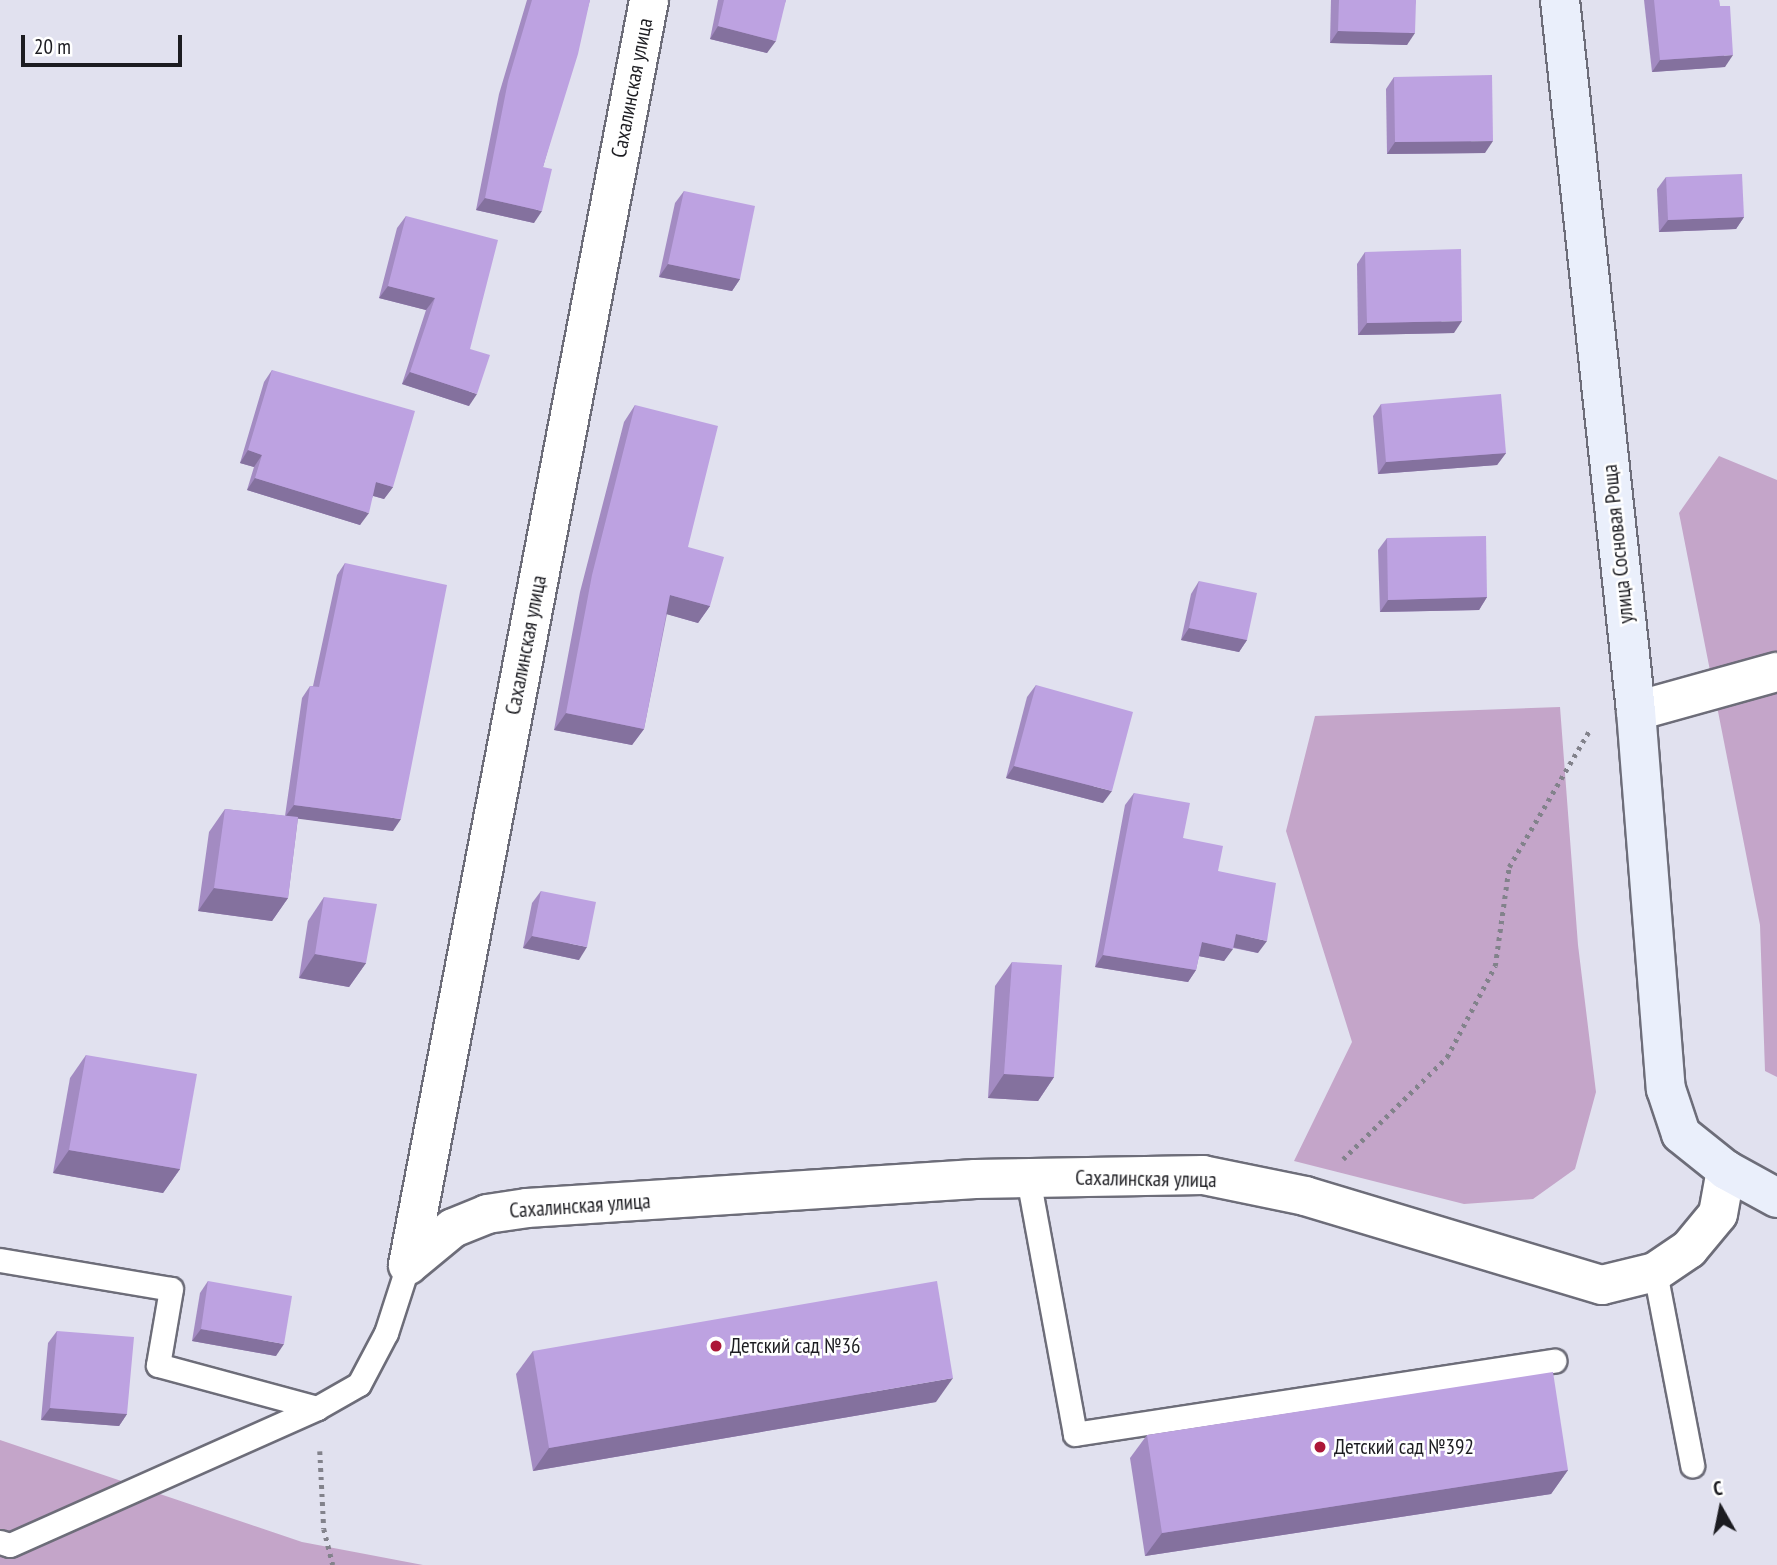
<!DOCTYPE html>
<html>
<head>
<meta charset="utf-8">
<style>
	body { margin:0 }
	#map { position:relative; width:1777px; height:1565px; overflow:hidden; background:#e1e1ef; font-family:"PT Sans Narrow",sans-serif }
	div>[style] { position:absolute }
	.green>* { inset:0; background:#c4a5c9 }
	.path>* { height:4.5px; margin-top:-2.25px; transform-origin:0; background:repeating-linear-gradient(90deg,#82828b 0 3.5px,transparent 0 8.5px) }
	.roads { filter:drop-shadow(2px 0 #6d6d79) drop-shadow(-2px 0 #6d6d79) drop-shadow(0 2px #6d6d79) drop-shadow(0 -2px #6d6d79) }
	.lane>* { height:23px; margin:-11.5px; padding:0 11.5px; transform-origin:11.5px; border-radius:11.5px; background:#fff }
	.street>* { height:38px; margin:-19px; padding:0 19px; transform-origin:19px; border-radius:19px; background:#fff }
	.secondary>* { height:38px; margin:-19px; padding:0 19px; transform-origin:19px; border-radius:19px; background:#eaeffb }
	.wall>* { inset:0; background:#a38bc2 }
	.shaded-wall>* { inset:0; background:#84719e }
	.building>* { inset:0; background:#bda2e1 }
	.dots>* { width:19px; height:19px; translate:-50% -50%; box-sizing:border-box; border:4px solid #fff; border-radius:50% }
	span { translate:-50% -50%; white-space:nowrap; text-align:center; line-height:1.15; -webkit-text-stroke:5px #fff; paint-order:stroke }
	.street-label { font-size:21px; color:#1c1c21 }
	.poi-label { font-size:21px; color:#1c1c21 }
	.left { translate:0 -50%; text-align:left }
	.north { position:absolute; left:1686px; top:1474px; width:70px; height:70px; -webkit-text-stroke:5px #fff; paint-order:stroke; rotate:351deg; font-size:19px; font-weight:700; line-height:28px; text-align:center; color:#1c1c21 }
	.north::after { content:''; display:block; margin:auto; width:24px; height:32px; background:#1c1c21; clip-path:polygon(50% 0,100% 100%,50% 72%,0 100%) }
	.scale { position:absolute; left:21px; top:35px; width:161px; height:32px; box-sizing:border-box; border:4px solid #1c1c21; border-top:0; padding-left:9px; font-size:21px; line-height:24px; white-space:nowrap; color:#1c1c21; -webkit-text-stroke:5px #fff; paint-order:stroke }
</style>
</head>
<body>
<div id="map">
	<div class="green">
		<i style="clip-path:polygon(1719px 456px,1777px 480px,1777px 1077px,1765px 1071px,1760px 925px,1679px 513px)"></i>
		<i style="clip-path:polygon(1560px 707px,1578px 945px,1596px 1092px,1575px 1169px,1533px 1199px,1464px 1204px,1294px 1161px,1352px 1042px,1286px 831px,1315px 716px)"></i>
		<i style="clip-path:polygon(0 1440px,302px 1542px,423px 1565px,0 1565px)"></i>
	</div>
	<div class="path">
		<i style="left:1343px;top:1159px;width:146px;rotate:-44.4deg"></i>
		<i style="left:1447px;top:1057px;width:103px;rotate:-62.2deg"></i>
		<i style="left:1495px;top:966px;width:100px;rotate:-82deg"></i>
		<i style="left:1509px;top:867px;width:158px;rotate:-59.5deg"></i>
		<i style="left:320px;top:1451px;width:78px;rotate:87.1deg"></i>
		<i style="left:324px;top:1529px;width:37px;rotate:76deg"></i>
	</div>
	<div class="roads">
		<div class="lane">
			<i style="left:1028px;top:1178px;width:260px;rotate:79.6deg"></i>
			<i style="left:1075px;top:1434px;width:485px;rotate:-8.7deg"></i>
			<i style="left:0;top:1260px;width:173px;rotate:9.6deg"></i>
			<i style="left:171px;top:1289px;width:77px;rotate:99.7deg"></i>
			<i style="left:158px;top:1365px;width:165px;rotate:15.1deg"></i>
			<i style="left:317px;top:1408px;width:48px;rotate:-29.7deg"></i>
			<i style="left:359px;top:1384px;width:58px;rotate:-62.1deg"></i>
			<i style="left:386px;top:1333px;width:71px;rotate:-72.1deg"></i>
			<i style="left:1655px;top:1272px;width:197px;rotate:79.1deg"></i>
			<i style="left:0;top:1542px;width:10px;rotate:17deg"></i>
			<i style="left:10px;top:1545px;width:336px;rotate:-24deg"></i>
		</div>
		<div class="street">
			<i style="left:1636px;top:711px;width:146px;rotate:-15.5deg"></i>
			<i style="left:408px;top:1265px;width:58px;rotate:-39.4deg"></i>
			<i style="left:453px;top:1228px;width:37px;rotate:-22deg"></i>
			<i style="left:487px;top:1214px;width:40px;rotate:-8.5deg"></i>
			<i style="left:527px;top:1208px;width:449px;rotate:-3.7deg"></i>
			<i style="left:975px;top:1179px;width:228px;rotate:-1deg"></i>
			<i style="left:1203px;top:1175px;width:104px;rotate:11.6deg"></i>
			<i style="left:1305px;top:1196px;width:310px;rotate:16.7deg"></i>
			<i style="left:1602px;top:1285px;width:55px;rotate:-13.8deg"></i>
			<i style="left:1655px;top:1272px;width:41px;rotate:-34.1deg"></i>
			<i style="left:1689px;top:1249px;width:45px;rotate:-50.4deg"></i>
			<i style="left:1718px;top:1214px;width:45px;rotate:-79.7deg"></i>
			<i style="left:408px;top:1265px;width:1288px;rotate:-79.21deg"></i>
		</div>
		<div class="secondary">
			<i style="left:1560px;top:0;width:715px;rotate:83.9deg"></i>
			<i style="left:1636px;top:711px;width:379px;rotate:85.5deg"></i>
			<i style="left:1666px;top:1089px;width:47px;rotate:71.6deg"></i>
			<i style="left:1681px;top:1134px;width:58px;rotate:38.7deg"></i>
			<i style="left:1726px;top:1170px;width:58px;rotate:28.8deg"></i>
		</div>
	</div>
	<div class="wall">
		<i style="clip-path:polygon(527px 0,590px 0,543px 167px,534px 223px,476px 210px,499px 94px)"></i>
		<i style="clip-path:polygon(718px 0,786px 0,767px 53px,710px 39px)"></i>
		<i style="clip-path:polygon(1331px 0,1416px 0,1407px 45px,1330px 43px)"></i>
		<i style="clip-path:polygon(1644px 0,1719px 0,1725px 67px,1652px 72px)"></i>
		<i style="clip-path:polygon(1394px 77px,1485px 153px,1387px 154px,1386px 89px)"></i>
		<i style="clip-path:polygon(1666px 177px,1744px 217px,1736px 229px,1659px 232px,1657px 189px)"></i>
		<i style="clip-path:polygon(684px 191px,740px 279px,732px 291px,659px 277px,675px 203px)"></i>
		<i style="clip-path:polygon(406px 216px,470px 349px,469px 406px,402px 384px,426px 310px,379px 298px,397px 228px)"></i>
		<i style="clip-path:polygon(1365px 252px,1454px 333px,1358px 335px,1357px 264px)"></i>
		<i style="clip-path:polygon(272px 370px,393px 487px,384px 499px,373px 496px,360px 525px,247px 490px,254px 467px,240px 463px,264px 382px)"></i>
		<i style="clip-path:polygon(1381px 404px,1506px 453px,1497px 465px,1378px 474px,1373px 416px)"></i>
		<i style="clip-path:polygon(635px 405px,710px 606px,698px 623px,667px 614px,644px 729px,632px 745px,554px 730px,580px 592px,624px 422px)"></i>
		<i style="clip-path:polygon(1387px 538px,1487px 597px,1479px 610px,1380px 612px,1378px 550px)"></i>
		<i style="clip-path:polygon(345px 563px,393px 831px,298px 818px,288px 898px,272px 921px,198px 911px,209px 832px,225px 809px,285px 816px,302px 698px,310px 686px,313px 686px,337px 575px)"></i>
		<i style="clip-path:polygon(1199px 581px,1247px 640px,1239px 652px,1181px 640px,1191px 594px)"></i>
		<i style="clip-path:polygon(1036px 685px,1103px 803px,1006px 778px,1027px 697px)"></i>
		<i style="clip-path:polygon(1134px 793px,1183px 838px,1218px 871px,1258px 953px,1233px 948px,1224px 961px,1199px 956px,1196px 970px,1188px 982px,1095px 967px,1125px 805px)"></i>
		<i style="clip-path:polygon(541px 891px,579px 960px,523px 948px,532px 903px)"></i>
		<i style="clip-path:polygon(324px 897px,366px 963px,349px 987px,299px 978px,308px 921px)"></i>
		<i style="clip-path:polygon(1012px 962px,1054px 1077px,1038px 1101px,988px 1098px,995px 986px)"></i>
		<i style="clip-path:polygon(86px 1055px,180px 1169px,163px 1193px,53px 1173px,70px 1078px)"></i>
		<i style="clip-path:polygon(208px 1281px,276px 1356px,192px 1341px,200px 1293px)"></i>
		<i style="clip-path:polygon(57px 1331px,127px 1414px,119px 1426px,41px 1420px,48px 1343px)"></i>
		<i style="clip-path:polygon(533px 1351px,936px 1402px,533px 1471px,516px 1374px)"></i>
		<i style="clip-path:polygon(1147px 1435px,1568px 1470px,1551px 1494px,1145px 1556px,1130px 1458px)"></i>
	</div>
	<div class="shaded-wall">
		<i style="clip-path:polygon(718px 26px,776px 41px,767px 53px,710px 39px)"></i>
		<i style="clip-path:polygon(1338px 31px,1415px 33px,1407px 45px,1330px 43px)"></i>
		<i style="clip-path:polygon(1733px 55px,1725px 67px,1652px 72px,1660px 60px)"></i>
		<i style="clip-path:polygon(1493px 141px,1485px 153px,1387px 154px,1395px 142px)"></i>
		<i style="clip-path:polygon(485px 198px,542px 211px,534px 223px,476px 210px)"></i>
		<i style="clip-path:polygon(1744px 217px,1736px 229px,1659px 232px,1668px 220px)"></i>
		<i style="clip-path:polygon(668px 264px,740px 279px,732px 291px,659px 277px)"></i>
		<i style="clip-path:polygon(388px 286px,435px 298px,426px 310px,379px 298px)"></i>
		<i style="clip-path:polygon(1462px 321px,1454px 333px,1358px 335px,1367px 323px)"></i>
		<i style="clip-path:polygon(410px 372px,477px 394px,469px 406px,402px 384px)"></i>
		<i style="clip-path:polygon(248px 450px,262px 455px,254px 467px,240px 463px)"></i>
		<i style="clip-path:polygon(1506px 453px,1497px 465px,1378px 474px,1386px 462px)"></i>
		<i style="clip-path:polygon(255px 478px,369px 513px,360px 525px,247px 490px)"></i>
		<i style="clip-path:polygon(376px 482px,393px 487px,384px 499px,367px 494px)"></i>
		<i style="clip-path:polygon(670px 595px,710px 606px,698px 623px,659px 612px)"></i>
		<i style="clip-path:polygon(1487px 597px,1479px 610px,1380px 612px,1388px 600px)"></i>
		<i style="clip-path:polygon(1189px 628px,1247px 640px,1239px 652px,1181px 640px)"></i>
		<i style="clip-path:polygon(566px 713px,644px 729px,632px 745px,554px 730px)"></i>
		<i style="clip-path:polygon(1014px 766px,1112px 791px,1103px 803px,1006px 778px)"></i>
		<i style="clip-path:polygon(294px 805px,401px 819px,393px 831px,285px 817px)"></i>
		<i style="clip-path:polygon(214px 888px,288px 898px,272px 921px,198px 911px)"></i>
		<i style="clip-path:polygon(1236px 934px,1267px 941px,1258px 953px,1228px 946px)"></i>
		<i style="clip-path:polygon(532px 936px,587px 947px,579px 960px,523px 948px)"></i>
		<i style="clip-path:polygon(1202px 942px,1233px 949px,1224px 961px,1193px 955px)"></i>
		<i style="clip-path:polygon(315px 954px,366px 963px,349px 987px,299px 978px)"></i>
		<i style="clip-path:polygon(1103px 955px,1196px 970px,1188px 982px,1095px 967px)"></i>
		<i style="clip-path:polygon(1004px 1074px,1054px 1077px,1038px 1101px,988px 1098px)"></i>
		<i style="clip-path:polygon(69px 1150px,180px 1169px,163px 1193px,53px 1173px)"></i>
		<i style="clip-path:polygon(201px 1329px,284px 1344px,276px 1356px,192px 1341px)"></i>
		<i style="clip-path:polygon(953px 1378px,936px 1402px,533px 1471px,549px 1448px)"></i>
		<i style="clip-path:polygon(50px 1408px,127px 1414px,119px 1426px,41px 1420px)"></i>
		<i style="clip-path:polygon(1568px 1470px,1551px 1494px,1145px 1556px,1162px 1533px)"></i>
	</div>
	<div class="building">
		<i style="clip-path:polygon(532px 0,590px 0,578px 54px,543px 167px,552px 169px,542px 211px,485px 198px,508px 81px)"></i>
		<i style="clip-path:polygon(724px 0,786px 0,776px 41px,718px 26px)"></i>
		<i style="clip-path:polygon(1339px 0,1416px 0,1415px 33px,1338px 31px)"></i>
		<i style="clip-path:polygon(1654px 0,1719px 0,1720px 6px,1730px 6px,1733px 55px,1660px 60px)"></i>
		<i style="clip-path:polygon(1492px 75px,1493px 141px,1395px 142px,1394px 77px)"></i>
		<i style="clip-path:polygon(1742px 174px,1744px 217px,1668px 220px,1666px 177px)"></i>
		<i style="clip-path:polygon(684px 191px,755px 206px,740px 279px,668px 264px)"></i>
		<i style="clip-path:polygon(406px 216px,498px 240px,470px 349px,490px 355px,477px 394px,410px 372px,435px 298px,388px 286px)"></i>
		<i style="clip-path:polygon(1461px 249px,1462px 321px,1367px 323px,1365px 252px)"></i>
		<i style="clip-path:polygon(272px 370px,415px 411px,393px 487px,376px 482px,369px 513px,255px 478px,262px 455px,248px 450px)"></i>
		<i style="clip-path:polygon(1501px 394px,1506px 453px,1386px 462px,1381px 404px)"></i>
		<i style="clip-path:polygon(635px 405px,718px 426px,688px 547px,724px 557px,710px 606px,670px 595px,644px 729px,566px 713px,592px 575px)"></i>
		<i style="clip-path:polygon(1486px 536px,1487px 597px,1388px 600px,1387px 538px)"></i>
		<i style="clip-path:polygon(345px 563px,447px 585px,401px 819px,294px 805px,310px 686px,319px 687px)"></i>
		<i style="clip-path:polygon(1199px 581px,1257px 593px,1247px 640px,1189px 628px)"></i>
		<i style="clip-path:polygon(1036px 685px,1133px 712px,1112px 791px,1014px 766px)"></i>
		<i style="clip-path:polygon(1134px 793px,1190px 803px,1183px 838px,1223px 846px,1218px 871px,1276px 883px,1267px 941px,1236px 934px,1233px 949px,1202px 942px,1196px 970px,1103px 955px)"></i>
		<i style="clip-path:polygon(225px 809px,298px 817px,288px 898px,214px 888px)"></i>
		<i style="clip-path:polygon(541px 891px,596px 902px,587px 947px,532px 936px)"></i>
		<i style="clip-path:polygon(324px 897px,377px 904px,366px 963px,315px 954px)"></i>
		<i style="clip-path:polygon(1012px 962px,1062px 965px,1054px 1077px,1004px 1074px)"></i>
		<i style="clip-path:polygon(86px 1055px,197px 1074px,180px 1169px,69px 1150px)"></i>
		<i style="clip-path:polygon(208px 1281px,292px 1296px,284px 1344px,201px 1329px)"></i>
		<i style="clip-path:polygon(937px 1281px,953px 1378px,549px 1448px,533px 1351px)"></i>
		<i style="clip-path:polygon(57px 1331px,134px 1337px,127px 1414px,50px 1408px)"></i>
		<i style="clip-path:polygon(1553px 1372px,1568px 1470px,1162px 1533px,1147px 1435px)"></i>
	</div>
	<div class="dots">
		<i style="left:716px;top:1346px;background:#ac1738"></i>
		<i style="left:1320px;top:1447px;background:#ac1738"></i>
	</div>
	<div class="street-label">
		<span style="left:632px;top:88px;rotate:-79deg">Сахалинская улица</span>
		<span style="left:1618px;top:544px;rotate:-96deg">улица Сосновая Роща</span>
		<span style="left:526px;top:645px;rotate:-79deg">Сахалинская улица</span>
		<span style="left:1146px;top:1179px;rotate:1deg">Сахалинская улица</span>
		<span style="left:580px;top:1206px;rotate:-4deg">Сахалинская улица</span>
	</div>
	<div class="poi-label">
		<span class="left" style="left:730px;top:1346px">Детский сад №36</span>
		<span class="left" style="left:1334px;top:1447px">Детский сад №392</span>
	</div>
	<div class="north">С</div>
	<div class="scale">20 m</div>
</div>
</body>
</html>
